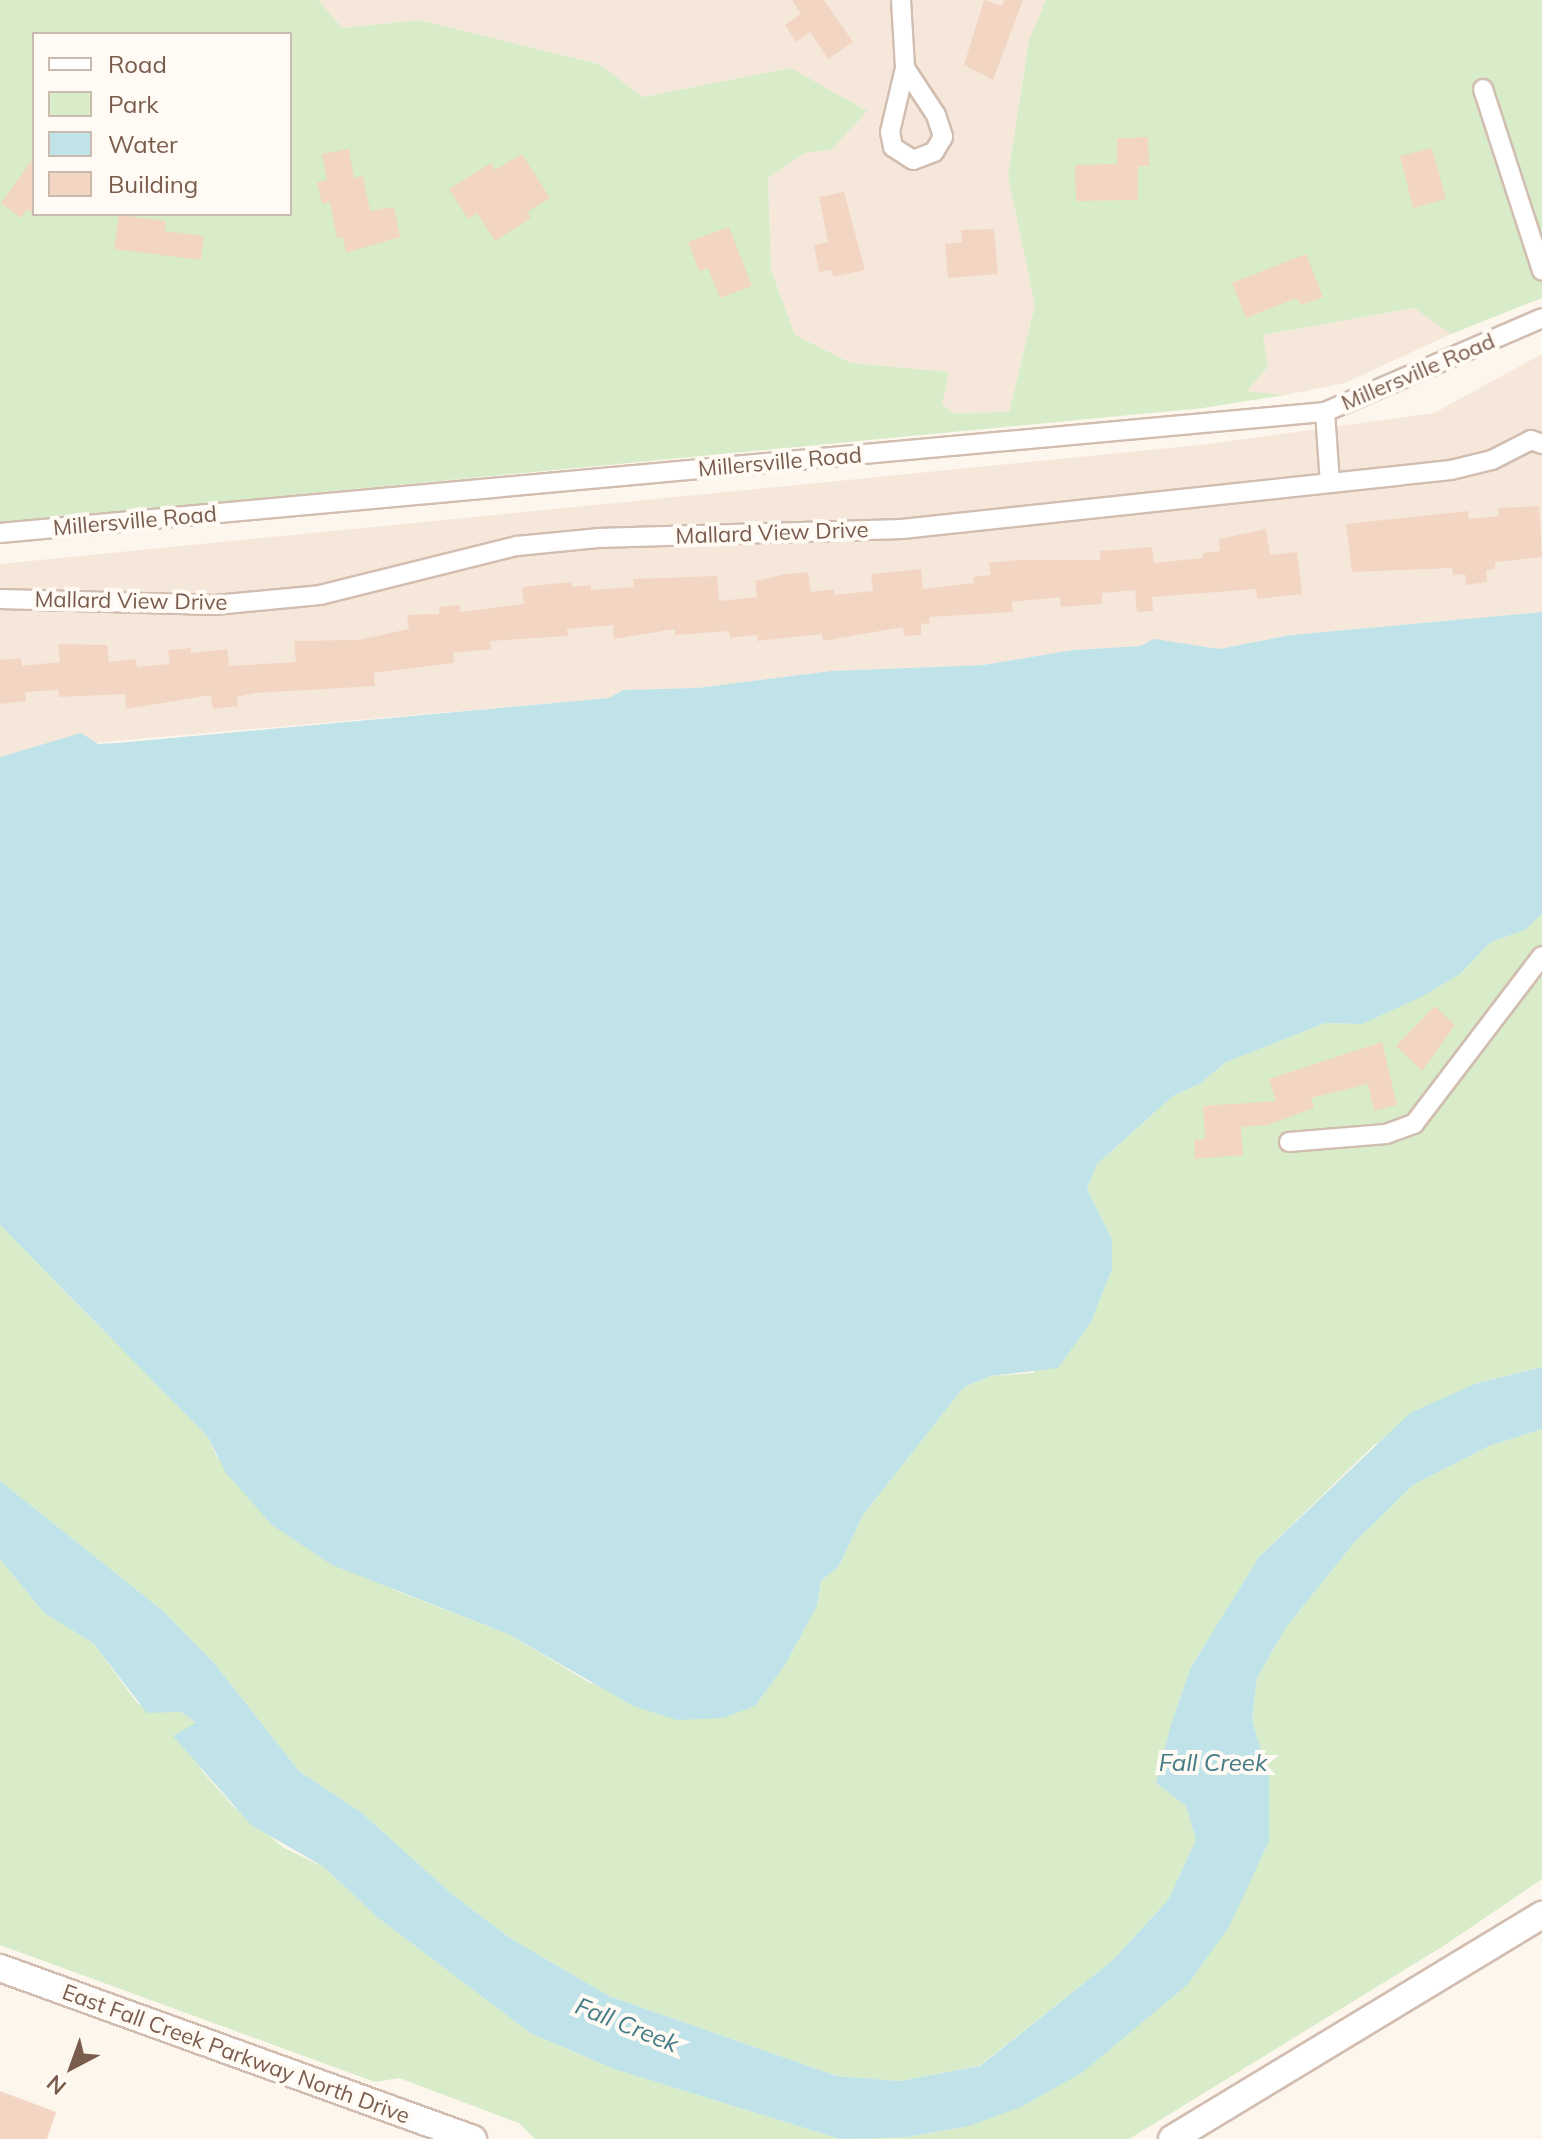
<!DOCTYPE html>
<html>
<head>
<meta charset="utf-8">
<style>
	body { margin:0 }
	#map { position:relative; width:1542px; height:2139px; overflow:hidden; background:#fdf6ec; font-family:Mulish,sans-serif }
	div>[style] { position:absolute }
	.residential>* { inset:0; background:#f5e8da }
	.green>* { inset:0; background:#d8ecc9 }
	.water>* { inset:0; background:#bfe3e8 }
	.building>* { inset:0; background:#f3d5c3 }
	.roads { filter:drop-shadow(2px 0 #d1beb0) drop-shadow(-2px 0 #d1beb0) drop-shadow(0 2px #d1beb0) drop-shadow(0 -2px #d1beb0) }
	.street>* { height:18px; margin:-9px; padding:0 9px; transform-origin:9px; border-radius:9px; background:#fff }
	.secondary>* { height:26px; margin:-13px; padding:0 13px; transform-origin:13px; border-radius:13px; background:#fff }
	span { translate:-50% -50%; white-space:nowrap; text-align:center; line-height:1.15; -webkit-text-stroke:8px #fffaf3; paint-order:stroke }
	.street-label { font-size:22px; color:#7a5c4d }
	.water-label { font-size:24px; color:#437c86; font-style:italic }
	.legend { position:absolute; left:32px; top:32px; width:260px; height:184px; box-sizing:border-box; background:#fffaf3; border:2px solid #cabbb1; margin:0; padding:10px 14px; list-style:none; font-size:24px; color:#7a5c4d }
	.legend li { display:flex; align-items:center; gap:16px; height:40px }
	.legend b { width:40px; border:2px solid #cabbb1 }
	.north { position:absolute; left:32px; top:2027px; width:80px; height:80px; -webkit-text-stroke:6px #fffaf3; paint-order:stroke; rotate:221deg; font-size:22px; font-weight:700; line-height:32px; text-align:center; color:#7a5c4d }
	.north::after { content:''; display:block; margin:auto; width:28px; height:36px; background:#7a5c4d; clip-path:polygon(50% 0,100% 100%,50% 72%,0 100%) }
</style>
</head>
<body>
<div id="map">
	<div class="residential">
		<i style="clip-path:polygon(318px 0,1046px 0,1029px 40px,1008px 176px,1035px 304px,1009px 412px,953px 413px,942px 404px,948px 372px,851px 363px,795px 335px,771px 270px,768px 178px,804px 153px,831px 150px,866px 111px,791px 68px,643px 97px,599px 64px,419px 20px,341px 28px)"></i>
		<i style="clip-path:polygon(1414px 308px,1451px 334px,1345px 383px,1285px 395px,1247px 391px,1268px 367px,1263px 335px)"></i>
		<i style="clip-path:polygon(1542px 354px,1542px 612px,1291px 635px,1219px 649px,1154px 640px,1140px 646px,1073px 650px,983px 665px,831px 671px,697px 688px,623px 690px,610px 698px,36px 748px,0 757px,0 564px,1200px 445px,1434px 413px)"></i>
	</div>
	<div class="green">
		<i style="clip-path:polygon(evenodd,0 0,318px 0,342px 28px,419px 20px,599px 64px,643px 97px,791px 68px,867px 111px,831px 150px,804px 153px,768px 178px,771px 270px,795px 335px,851px 363px,949px 372px,942px 404px,953px 413px,1009px 412px,1035px 305px,1008px 176px,1029px 40px,1046px 0,1542px 0,1542px 298px,1451px 334px,1414px 308px,1263px 335px,1268px 367px,1247px 391px,1285px 395px,1203px 408px,0 523px,0 0,34px 34px,290px 34px,290px 214px,34px 214px,34px 34px)"></i>
		<i style="clip-path:polygon(1542px 914px,1542px 1367px,1477px 1383px,1374px 1445px,1259px 1557px,1191px 1667px,1171px 1724px,1156px 1783px,1186px 1806px,1196px 1840px,1168px 1900px,1113px 1960px,979px 2066px,899px 2081px,837px 2076px,609px 1996px,510px 1938px,453px 1895px,362px 1813px,299px 1771px,215px 1664px,162px 1610px,0 1481px,0 1225px,208px 1437px,217px 1457px,394px 1590px,508px 1634px,590px 1683px,755px 1706px,785px 1665px,817px 1606px,821px 1581px,839px 1566px,863px 1515px,964px 1387px,991px 1376px,1033px 1373px,1091px 1322px,1112px 1269px,1112px 1239px,1087px 1189px,1097px 1164px,1173px 1096px,1201px 1083px,1226px 1062px,1325px 1023px,1362px 1024px,1460px 974px,1491px 942px,1525px 930px)"></i>
		<i style="clip-path:polygon(1542px 1429px,1542px 1879px,1445px 1945px,1129px 2139px,535px 2139px,519px 2123px,399px 2078px,375px 2082px,0 1945px,0 1559px,44px 1613px,93px 1643px,138px 1704px,181px 1712px,197px 1724px,201px 1770px,233px 1806px,284px 1848px,324px 1867px,377px 1917px,530px 2033px,614px 2069px,840px 2139px,908px 2137px,969px 2126px,1252px 1871px,1269px 1841px,1269px 1776px,1252px 1720px,1257px 1678px,1287px 1626px,1354px 1543px,1413px 1485px,1489px 1446px)"></i>
	</div>
	<div class="water">
		<i style="clip-path:polygon(1542px 612px,1542px 914px,1525px 930px,1491px 942px,1460px 974px,1421px 997px,1362px 1024px,1325px 1023px,1226px 1062px,1201px 1083px,1173px 1096px,1097px 1164px,1087px 1189px,1112px 1239px,1112px 1269px,1091px 1322px,1058px 1368px,991px 1376px,964px 1387px,863px 1515px,839px 1566px,821px 1581px,817px 1606px,785px 1665px,755px 1706px,723px 1718px,677px 1720px,633px 1706px,508px 1634px,332px 1565px,272px 1525px,226px 1473px,208px 1437px,0 1225px,0 757px,81px 733px,98px 744px,117px 743px,609px 698px,623px 690px,697px 688px,831px 671px,983px 665px,1073px 650px,1140px 646px,1154px 639px,1219px 649px,1291px 635px)"></i>
		<i style="clip-path:polygon(1542px 1367px,1542px 1429px,1489px 1446px,1413px 1485px,1354px 1543px,1287px 1626px,1257px 1678px,1252px 1720px,1269px 1776px,1269px 1841px,1229px 1927px,1188px 1984px,1083px 2072px,1021px 2107px,969px 2126px,908px 2137px,840px 2139px,614px 2069px,530px 2033px,377px 1917px,324px 1867px,251px 1825px,173px 1736px,196px 1723px,181px 1712px,147px 1713px,93px 1643px,44px 1613px,0 1559px,0 1481px,162px 1610px,215px 1664px,299px 1771px,362px 1813px,453px 1895px,510px 1938px,609px 1996px,837px 2076px,899px 2081px,980px 2066px,1113px 1960px,1168px 1900px,1196px 1840px,1186px 1806px,1156px 1783px,1171px 1724px,1191px 1667px,1259px 1557px,1410px 1413px,1477px 1383px)"></i>
	</div>
	<div class="building">
		<i style="clip-path:polygon(792px 0,824px 0,853px 42px,828px 59px,810px 32px,796px 42px,785px 25px,801px 14px)"></i>
		<i style="clip-path:polygon(984px 0,1002px 6px,1004px 0,1023px 0,993px 80px,964px 65px)"></i>
		<i style="clip-path:polygon(1148px 137px,1149px 166px,1138px 166px,1138px 200px,1076px 201px,1075px 165px,1117px 164px,1117px 138px)"></i>
		<i style="clip-path:polygon(1432px 148px,1446px 199px,1413px 208px,1400px 156px)"></i>
		<i style="clip-path:polygon(349px 149px,354px 178px,363px 176px,370px 211px,394px 207px,400px 237px,346px 253px,343px 237px,337px 238px,330px 202px,322px 204px,317px 182px,327px 180px,322px 154px)"></i>
		<i style="clip-path:polygon(522px 154px,550px 198px,527px 212px,531px 218px,495px 241px,477px 213px,468px 219px,449px 189px,491px 163px,495px 170px)"></i>
		<i style="clip-path:polygon(34px 157px,34px 214px,27px 209px,21px 218px,1px 203px)"></i>
		<i style="clip-path:polygon(844px 192px,865px 270px,833px 277px,832px 270px,819px 272px,814px 245px,828px 242px,819px 197px)"></i>
		<i style="clip-path:polygon(119px 215px,166px 221px,165px 231px,204px 236px,201px 260px,114px 249px)"></i>
		<i style="clip-path:polygon(729px 227px,752px 286px,720px 298px,708px 268px,699px 271px,688px 242px)"></i>
		<i style="clip-path:polygon(994px 229px,998px 274px,948px 278px,945px 244px,962px 242px,961px 230px)"></i>
		<i style="clip-path:polygon(1306px 254px,1323px 297px,1301px 305px,1296px 298px,1246px 318px,1232px 283px)"></i>
		<i style="clip-path:polygon(1539px 506px,1542px 557px,1495px 562px,1495px 569px,1486px 570px,1487px 582px,1466px 585px,1465px 574px,1453px 575px,1452px 568px,1352px 572px,1346px 524px,1468px 511px,1469px 519px,1499px 516px,1498px 508px)"></i>
		<i style="clip-path:polygon(1266px 529px,1270px 555px,1297px 552px,1302px 594px,1257px 599px,1256px 589px,1152px 597px,1153px 611px,1137px 612px,1135px 590px,1102px 593px,1102px 604px,1061px 607px,1060px 597px,1012px 602px,1013px 612px,929px 617px,930px 623px,921px 624px,921px 635px,904px 636px,903px 627px,823px 641px,822px 634px,757px 641px,757px 635px,730px 638px,729px 631px,675px 635px,675px 629px,614px 639px,613px 625px,567px 629px,568px 636px,490px 641px,491px 649px,453px 653px,454px 663px,374px 673px,375px 686px,255px 693px,237px 697px,238px 706px,213px 709px,211px 695px,126px 709px,125px 694px,59px 697px,58px 690px,25px 692px,26px 701px,0 704px,0 660px,21px 658px,22px 666px,60px 662px,58px 644px,107px 645px,109px 662px,136px 659px,137px 667px,170px 664px,168px 650px,191px 648px,191px 653px,227px 649px,229px 666px,296px 662px,294px 641px,358px 640px,409px 629px,407px 615px,439px 614px,439px 607px,459px 605px,460px 612px,524px 604px,522px 587px,571px 582px,572px 587px,591px 585px,591px 590px,634px 587px,633px 579px,717px 576px,719px 601px,757px 597px,755px 581px,781px 575px,808px 572px,811px 592px,834px 589px,835px 595px,873px 591px,871px 574px,921px 569px,923px 589px,974px 583px,973px 577px,991px 575px,989px 563px,1018px 560px,1100px 560px,1100px 551px,1152px 547px,1154px 563px,1203px 558px,1203px 553px,1220px 551px,1219px 539px)"></i>
		<i style="clip-path:polygon(1435px 1006px,1455px 1025px,1422px 1071px,1396px 1046px)"></i>
		<i style="clip-path:polygon(1382px 1042px,1397px 1105px,1374px 1111px,1368px 1084px,1311px 1098px,1314px 1108px,1267px 1125px,1241px 1127px,1243px 1155px,1195px 1159px,1194px 1140px,1205px 1139px,1203px 1106px,1276px 1101px,1269px 1079px)"></i>
		<i style="clip-path:polygon(0 2091px,56px 2112px,47px 2139px,0 2139px)"></i>
	</div>
	<div class="roads">
		<div class="street">
			<i style="left:901px;top:0;width:68px;rotate:86.6deg"></i>
			<i style="left:905px;top:68px;width:56px;rotate:56.6deg"></i>
			<i style="left:936px;top:115px;width:23px;rotate:72deg"></i>
			<i style="left:943px;top:137px;width:17px;rotate:121deg"></i>
			<i style="left:934px;top:152px;width:22px;rotate:159deg"></i>
			<i style="left:913px;top:160px;width:24px;rotate:-147deg"></i>
			<i style="left:893px;top:147px;width:15px;rotate:-101deg"></i>
			<i style="left:890px;top:132px;width:66px;rotate:-76.8deg"></i>
			<i style="left:1483px;top:89px;width:191px;rotate:72deg"></i>
			<i style="left:1325px;top:412px;width:71px;rotate:86deg"></i>
			<i style="left:0;top:533px;width:1331px;rotate:-5.22deg"></i>
			<i style="left:1325px;top:412px;width:236px;rotate:-23.4deg"></i>
			<i style="left:0;top:599px;width:215px;rotate:1.6deg"></i>
			<i style="left:215px;top:605px;width:105px;rotate:-5.4deg"></i>
			<i style="left:320px;top:595px;width:203px;rotate:-14deg"></i>
			<i style="left:517px;top:546px;width:81px;rotate:-5.6deg"></i>
			<i style="left:598px;top:538px;width:304px;rotate:-1.7deg"></i>
			<i style="left:902px;top:529px;width:552px;rotate:-6.13deg"></i>
			<i style="left:1451px;top:470px;width:42px;rotate:-13.7deg"></i>
			<i style="left:1492px;top:460px;width:44px;rotate:-27.1deg"></i>
			<i style="left:1531px;top:440px;width:12px;rotate:20deg"></i>
			<i style="left:1289px;top:1142px;width:97px;rotate:-4.7deg"></i>
			<i style="left:1386px;top:1134px;width:30px;rotate:-20deg"></i>
			<i style="left:1414px;top:1124px;width:211px;rotate:-52.7deg"></i>
		</div>
		<div class="secondary">
			<i style="left:0;top:1968px;width:503px;rotate:19.88deg"></i>
			<i style="left:1172px;top:2139px;width:433px;rotate:-31.2deg"></i>
		</div>
	</div>
	<div class="street-label">
		<span style="left:1418px;top:372px;rotate:-23deg">Millersville Road</span>
		<span style="left:780px;top:462px;rotate:-5deg">Millersville Road</span>
		<span style="left:135px;top:521px;rotate:-5deg">Millersville Road</span>
		<span style="left:772px;top:533px;rotate:-2deg">Mallard View Drive</span>
		<span style="left:131px;top:601px;rotate:1deg">Mallard View Drive</span>
		<span style="left:236px;top:2054px;rotate:20deg">East Fall Creek Parkway North Drive</span>
	</div>
	<div class="water-label">
		<span style="left:1213px;top:1763px">Fall Creek</span>
		<span style="left:627px;top:2025px;rotate:22deg">Fall Creek</span>
	</div>
	<ul class="legend">
	<li><b style="height:10px;background:#fff"></b>Road</li>
	<li><b style="height:22px;background:#d8ecc9"></b>Park</li>
	<li><b style="height:22px;background:#bfe3e8"></b>Water</li>
	<li><b style="height:22px;background:#f3d5c3"></b>Building</li>
	</ul>
	<div class="north">N</div>
</div>
</body>
</html>
